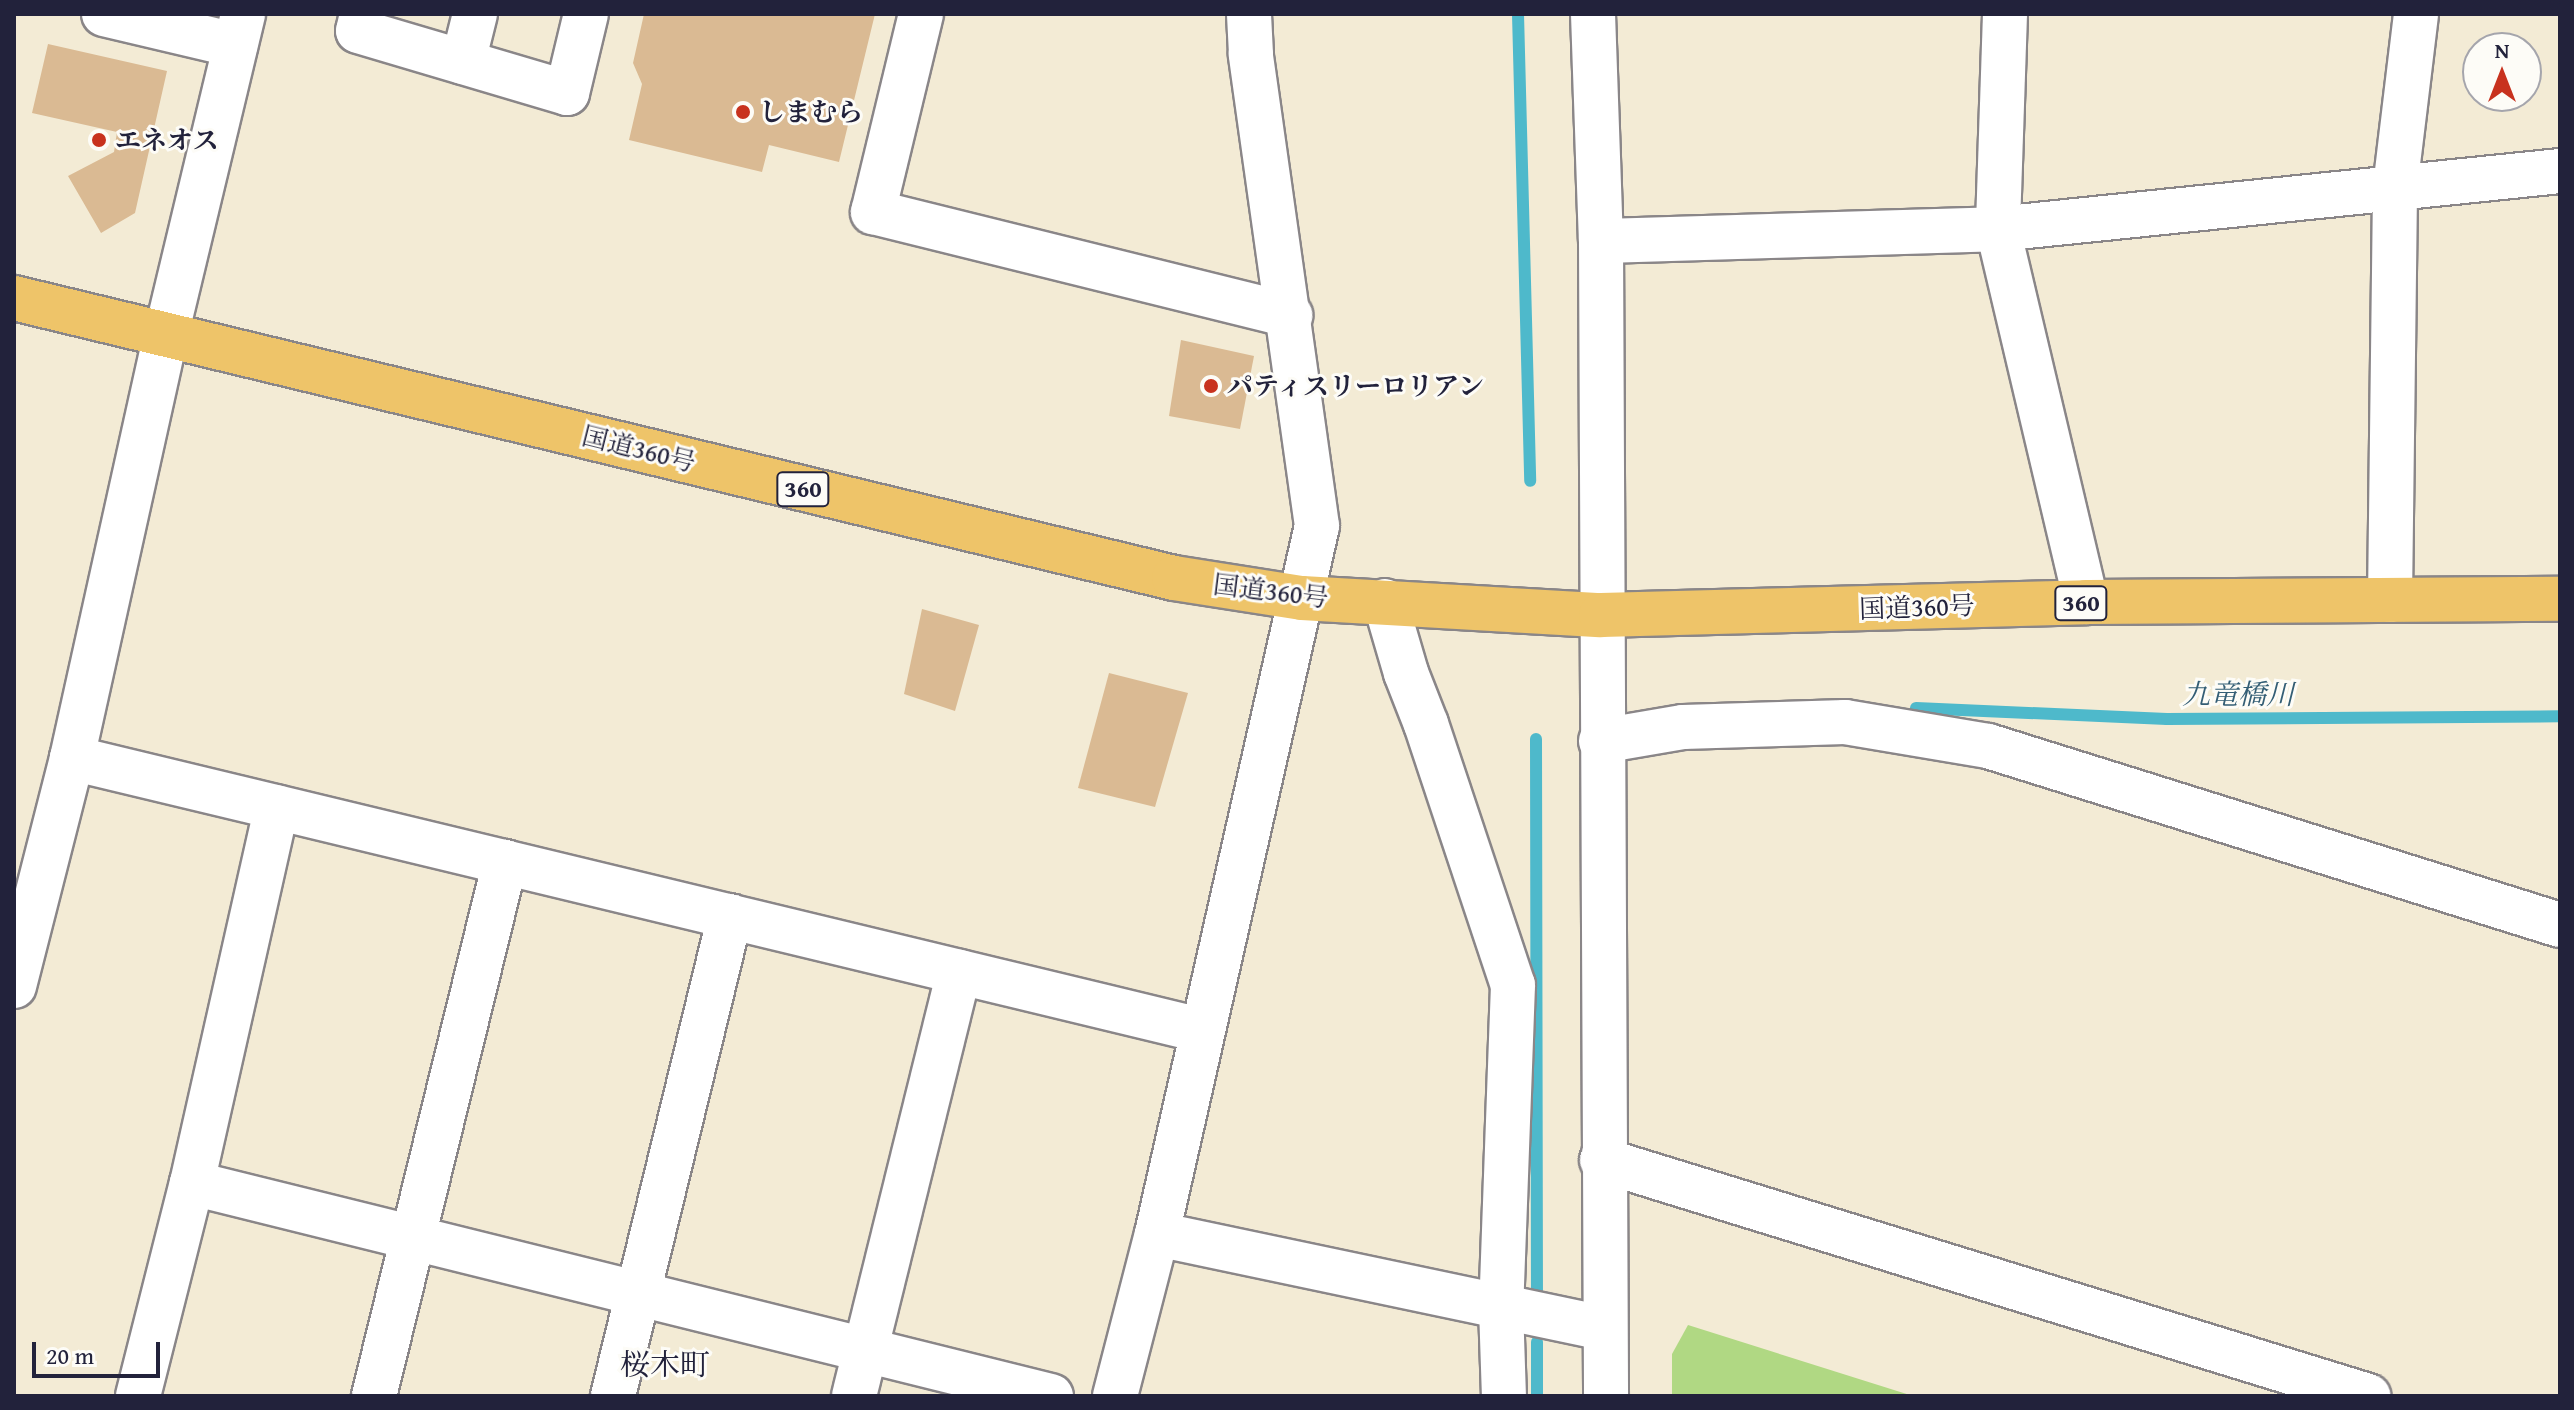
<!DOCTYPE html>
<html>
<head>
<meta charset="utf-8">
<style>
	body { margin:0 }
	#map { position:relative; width:2574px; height:1410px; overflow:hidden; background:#f3ebd5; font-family:"Gentium Book Plus","Noto Serif JP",serif }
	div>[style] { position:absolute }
	.green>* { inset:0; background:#b0d883 }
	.stream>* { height:12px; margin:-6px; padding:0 6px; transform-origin:6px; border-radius:6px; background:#4eb9cb }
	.building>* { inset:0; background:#daba93 }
	.roads { filter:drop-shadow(2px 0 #8a8688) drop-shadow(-2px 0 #8a8688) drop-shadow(0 2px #8a8688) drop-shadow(0 -2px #8a8688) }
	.minor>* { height:44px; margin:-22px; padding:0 22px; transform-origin:22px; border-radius:22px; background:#fff }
	.highway>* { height:44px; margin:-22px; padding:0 22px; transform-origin:22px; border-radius:22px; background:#eec469 }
	.dots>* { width:22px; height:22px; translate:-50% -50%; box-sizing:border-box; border:4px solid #fdfcf7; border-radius:50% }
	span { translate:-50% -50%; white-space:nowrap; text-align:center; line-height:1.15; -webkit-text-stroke:6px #fdfcf7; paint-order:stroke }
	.shield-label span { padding:2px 6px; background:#fdfcf7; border:2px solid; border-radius:6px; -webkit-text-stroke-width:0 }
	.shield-label { font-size:24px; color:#22223b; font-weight:700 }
	.poi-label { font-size:26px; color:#22223b; font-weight:700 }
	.left { translate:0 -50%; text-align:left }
	.street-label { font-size:26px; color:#22223b }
	.water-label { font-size:28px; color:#345e75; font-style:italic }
	.quarter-label { font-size:30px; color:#22223b }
	.frame { position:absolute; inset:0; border:16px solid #22223b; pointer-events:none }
	.north { position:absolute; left:2462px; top:32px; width:80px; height:80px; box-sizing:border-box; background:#fdfcf7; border:2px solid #a5a5ac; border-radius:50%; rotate:0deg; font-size:22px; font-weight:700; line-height:32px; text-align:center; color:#22223b }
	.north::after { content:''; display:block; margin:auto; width:28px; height:36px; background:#c8321e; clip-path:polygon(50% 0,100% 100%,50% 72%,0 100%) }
	.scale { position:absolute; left:32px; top:1342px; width:128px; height:36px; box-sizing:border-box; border:4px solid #22223b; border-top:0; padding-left:10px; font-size:24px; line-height:28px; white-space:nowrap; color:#22223b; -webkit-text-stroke:6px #fdfcf7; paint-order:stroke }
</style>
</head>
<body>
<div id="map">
	<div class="green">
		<i style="clip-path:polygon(1688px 1325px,1913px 1396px,1672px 1396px,1672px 1354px)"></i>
	</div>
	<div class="stream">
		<i style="left:1518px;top:14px;width:467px;rotate:88.5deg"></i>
		<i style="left:1916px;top:708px;width:251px;rotate:2.5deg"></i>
		<i style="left:2167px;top:719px;width:393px;rotate:-0.4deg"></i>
		<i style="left:1536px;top:739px;width:551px;rotate:89.9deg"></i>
		<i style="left:1537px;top:1342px;width:54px;rotate:90deg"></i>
	</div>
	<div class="building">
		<i style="clip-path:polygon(644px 14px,875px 14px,839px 162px,769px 145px,762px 172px,629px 140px,642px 84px,633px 63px)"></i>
		<i style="clip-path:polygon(48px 44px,167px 71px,135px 213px,101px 233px,68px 176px,114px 152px,117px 132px,32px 113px)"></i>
		<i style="clip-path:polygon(1181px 340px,1254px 356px,1240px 429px,1169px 416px)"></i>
		<i style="clip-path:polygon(922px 609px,979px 625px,955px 711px,904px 694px)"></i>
		<i style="clip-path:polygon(1109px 673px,1188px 693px,1155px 807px,1078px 788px)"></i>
	</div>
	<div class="roads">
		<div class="minor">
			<i style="left:104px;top:14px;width:135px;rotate:13.3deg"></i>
			<i style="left:362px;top:14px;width:17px;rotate:103deg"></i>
			<i style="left:358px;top:31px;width:218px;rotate:16.5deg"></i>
			<i style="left:567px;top:93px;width:81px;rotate:-76.5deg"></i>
			<i style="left:921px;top:14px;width:204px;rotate:103.6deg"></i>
			<i style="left:873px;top:212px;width:430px;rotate:13.9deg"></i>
			<i style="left:1593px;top:14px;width:227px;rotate:88deg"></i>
			<i style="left:1601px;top:241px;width:1155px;rotate:89.75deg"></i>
			<i style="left:2005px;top:14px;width:215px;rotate:91.9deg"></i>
			<i style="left:1998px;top:229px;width:383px;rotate:76.7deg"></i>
			<i style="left:463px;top:62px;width:49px;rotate:-76deg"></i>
			<i style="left:1601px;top:241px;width:397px;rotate:-1.7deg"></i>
			<i style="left:1998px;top:229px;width:565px;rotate:-5.89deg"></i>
			<i style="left:2390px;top:600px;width:412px;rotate:-89.3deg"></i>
			<i style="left:2395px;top:188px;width:175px;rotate:-83.1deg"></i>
			<i style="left:1385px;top:601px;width:75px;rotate:73.7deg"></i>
			<i style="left:1406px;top:673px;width:55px;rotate:68.6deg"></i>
			<i style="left:1426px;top:724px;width:275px;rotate:71.6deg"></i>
			<i style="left:1513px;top:985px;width:322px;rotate:92.1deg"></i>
			<i style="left:1501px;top:1307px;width:89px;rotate:88.1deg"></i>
			<i style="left:1601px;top:741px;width:83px;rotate:-9.7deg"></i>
			<i style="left:1683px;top:727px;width:162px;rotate:-1.8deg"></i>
			<i style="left:1845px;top:722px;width:145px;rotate:9.5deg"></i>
			<i style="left:1988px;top:746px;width:599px;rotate:17.38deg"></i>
			<i style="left:72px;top:758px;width:1161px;rotate:13.55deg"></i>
			<i style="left:14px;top:986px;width:235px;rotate:-75.7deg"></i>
			<i style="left:72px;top:758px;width:433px;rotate:-77.5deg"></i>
			<i style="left:166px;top:335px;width:330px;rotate:-76.5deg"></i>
			<i style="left:1602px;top:1160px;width:802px;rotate:17.12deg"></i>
			<i style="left:192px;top:1183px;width:385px;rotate:-77.3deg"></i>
			<i style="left:1157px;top:1234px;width:457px;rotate:11.9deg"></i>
			<i style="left:138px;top:1396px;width:220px;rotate:-75.8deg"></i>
			<i style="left:192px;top:1183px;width:885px;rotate:13.93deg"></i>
			<i style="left:374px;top:1396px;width:550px;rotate:-76.22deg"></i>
			<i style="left:613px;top:1396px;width:494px;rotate:-76.3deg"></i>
			<i style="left:854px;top:1396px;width:437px;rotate:-76.1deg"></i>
			<i style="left:1115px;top:1396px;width:167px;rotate:-75.5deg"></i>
			<i style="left:1157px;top:1234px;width:726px;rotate:-77.27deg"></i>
			<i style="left:1317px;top:526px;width:477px;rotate:-98deg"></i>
			<i style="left:1251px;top:54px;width:40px;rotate:-92.9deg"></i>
		</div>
		<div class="highway">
			<i style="left:14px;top:298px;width:1193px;rotate:13.57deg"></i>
			<i style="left:1174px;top:578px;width:130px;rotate:8.9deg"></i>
			<i style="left:1302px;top:598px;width:299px;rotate:3.3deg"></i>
			<i style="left:1601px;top:615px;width:485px;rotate:-1.5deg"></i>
			<i style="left:2086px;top:602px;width:474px;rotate:-0.4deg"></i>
		</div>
	</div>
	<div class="dots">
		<i style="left:743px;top:112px;background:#c8321e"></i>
		<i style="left:99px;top:140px;background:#c8321e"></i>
		<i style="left:1211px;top:386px;background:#c8321e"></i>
	</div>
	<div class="shield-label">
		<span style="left:803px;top:489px">360</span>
		<span style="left:2081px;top:603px">360</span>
	</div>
	<div class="poi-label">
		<span class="left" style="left:759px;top:112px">しまむら</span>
		<span class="left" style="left:115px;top:140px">エネオス</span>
		<span class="left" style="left:1227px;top:386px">パティスリーロリアン</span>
	</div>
	<div class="street-label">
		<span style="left:639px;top:449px;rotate:14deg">国道360号</span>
		<span style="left:1271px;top:591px;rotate:7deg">国道360号</span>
		<span style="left:1917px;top:607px;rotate:-2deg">国道360号</span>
	</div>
	<div class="water-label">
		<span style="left:2238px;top:694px">九竜橋川</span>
	</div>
	<div class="quarter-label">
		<span style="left:665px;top:1364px">桜木町</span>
	</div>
	<div class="frame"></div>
	<div class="north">N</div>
	<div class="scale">20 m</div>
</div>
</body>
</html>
